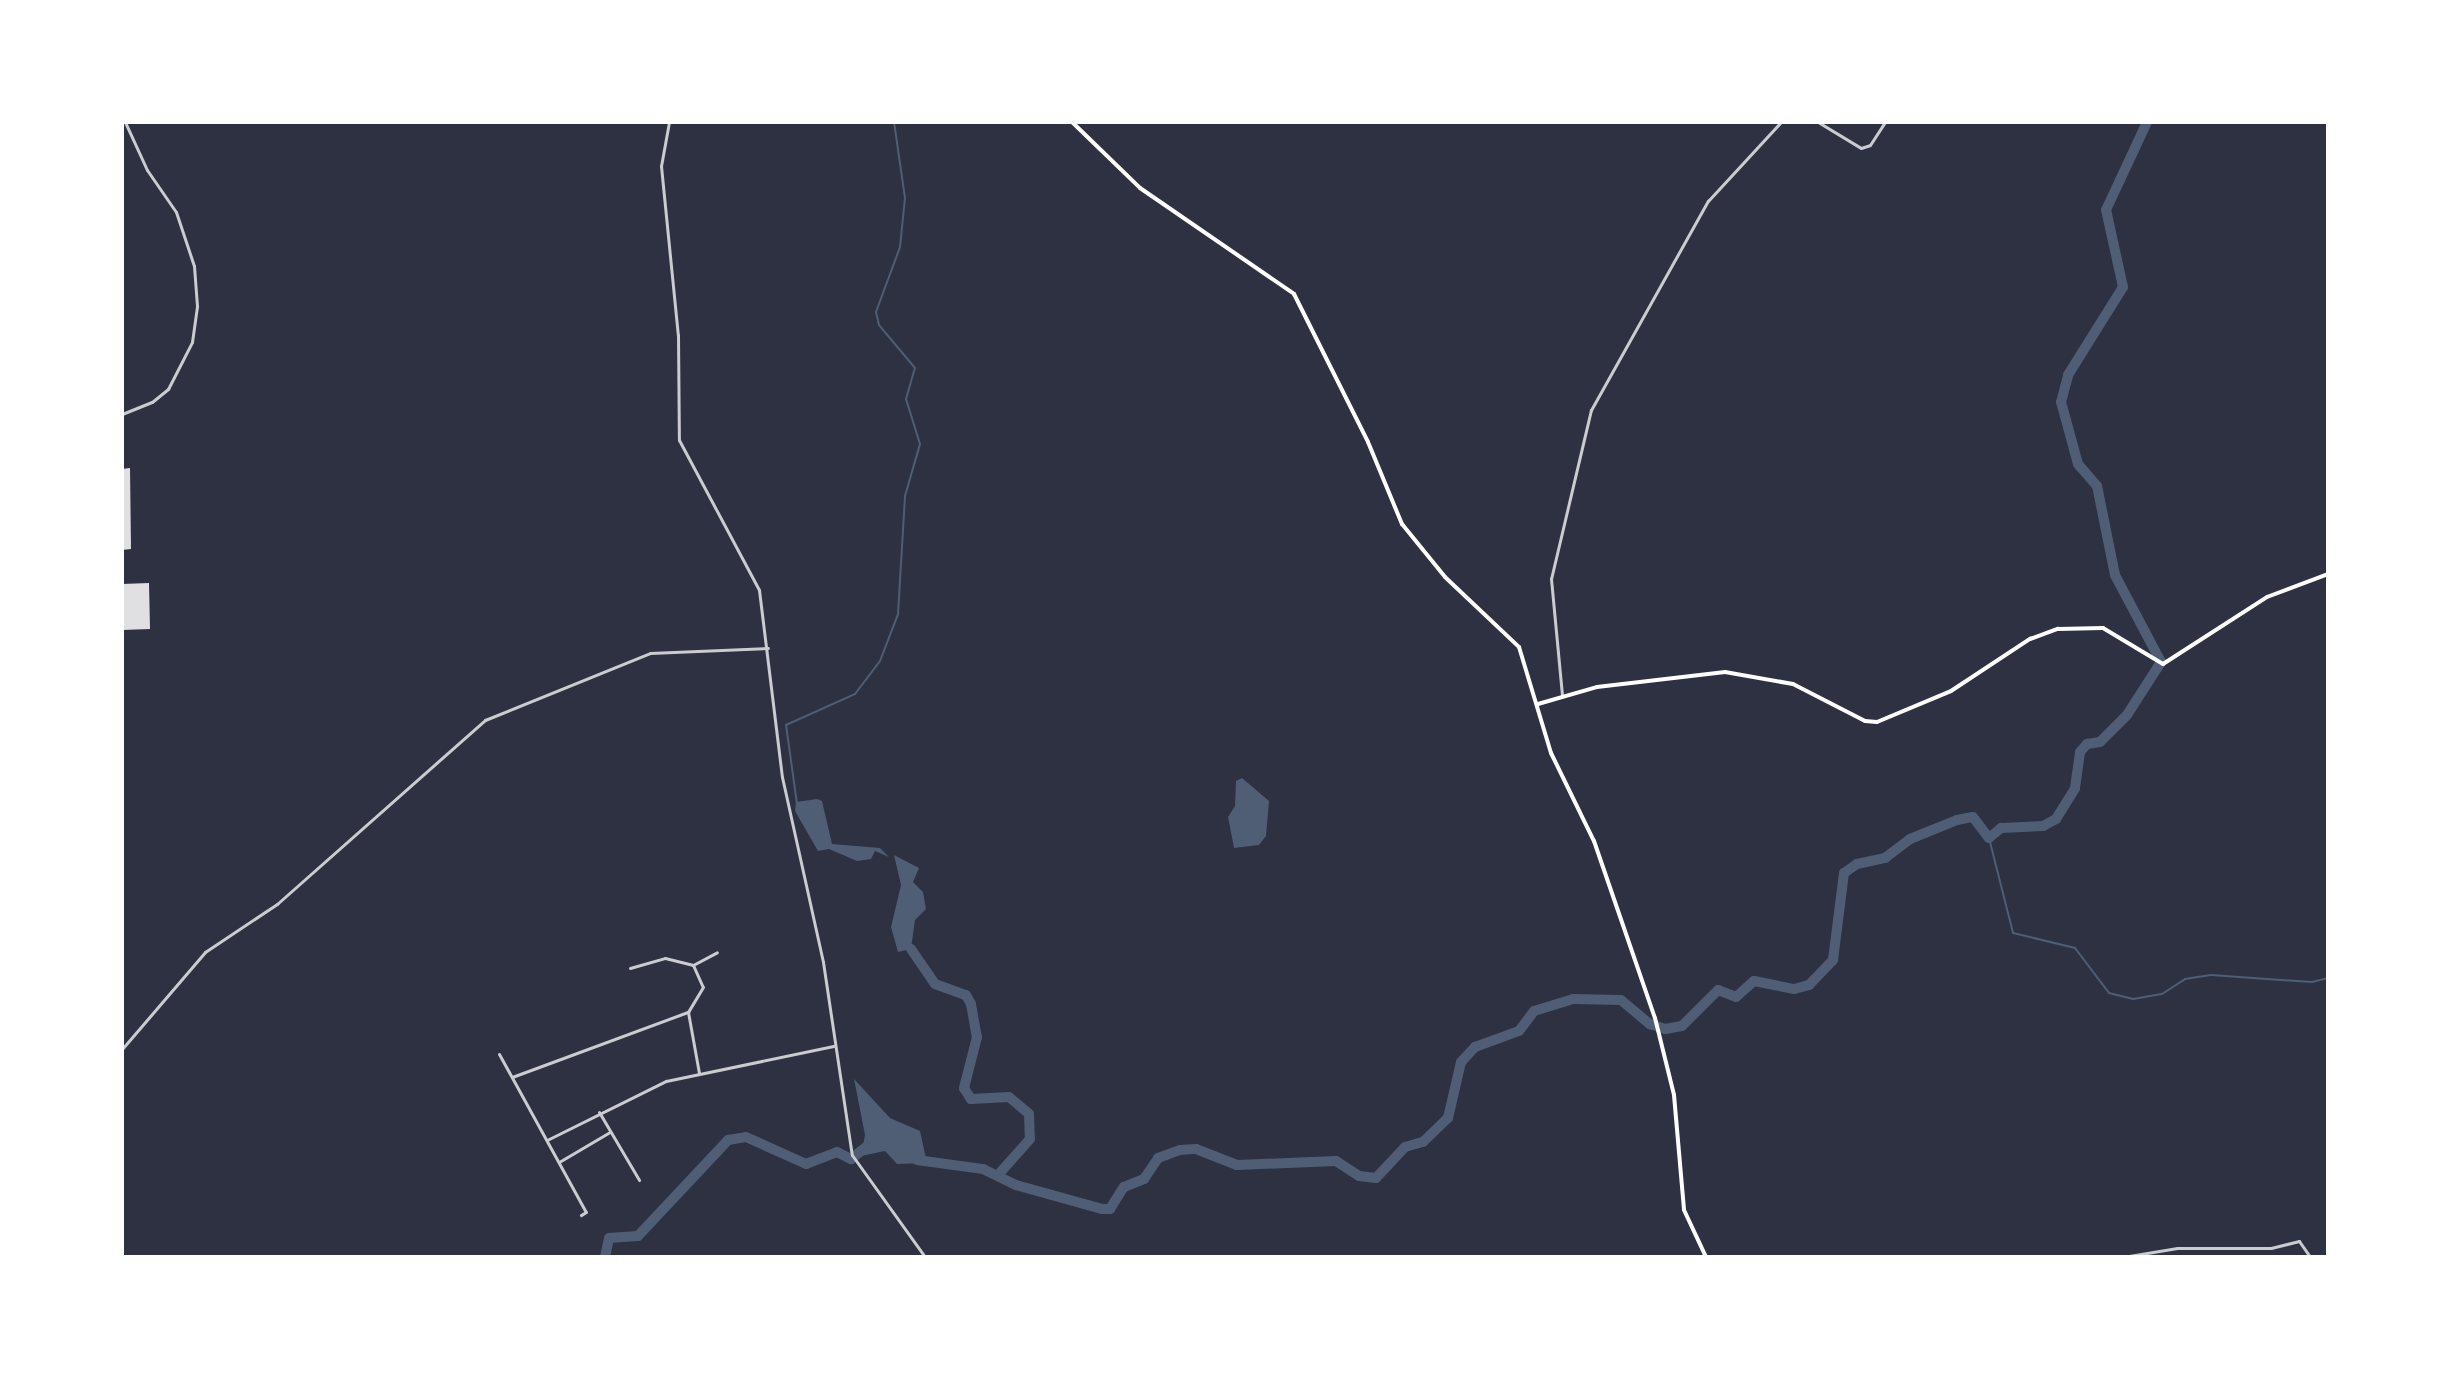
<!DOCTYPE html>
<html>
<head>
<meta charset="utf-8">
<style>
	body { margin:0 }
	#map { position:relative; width:2450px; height:1379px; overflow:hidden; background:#2d3142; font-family:Commissioner,sans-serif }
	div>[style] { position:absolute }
	.water>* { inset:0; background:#4f5d75 }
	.stream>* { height:2px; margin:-1px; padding:0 1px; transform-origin:1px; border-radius:1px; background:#4f5d75 }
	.river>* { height:10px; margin:-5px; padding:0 5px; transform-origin:5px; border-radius:5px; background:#4f5d75 }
	.building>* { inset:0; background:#e0e0e3 }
	.minor>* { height:3px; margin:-1.5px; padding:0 1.5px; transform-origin:1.5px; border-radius:1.5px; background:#caccd0 }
	.secondary>* { height:4px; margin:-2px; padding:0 2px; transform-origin:2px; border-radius:2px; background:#fff }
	span { translate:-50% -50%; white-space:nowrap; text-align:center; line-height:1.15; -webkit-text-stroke:6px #fff; paint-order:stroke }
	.frame { position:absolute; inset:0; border:124px solid #fff; pointer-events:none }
</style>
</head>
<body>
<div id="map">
	<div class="water">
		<i style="clip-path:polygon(1242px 778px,1269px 801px,1266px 836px,1259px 845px,1234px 848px,1228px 817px,1235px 806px,1236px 781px)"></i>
		<i style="clip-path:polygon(817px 799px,822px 801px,832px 844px,880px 848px,889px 857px,875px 851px,871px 859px,857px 861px,829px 849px,818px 851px,795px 811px,796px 802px)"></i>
		<i style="clip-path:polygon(894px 855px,919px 868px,913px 882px,923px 892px,926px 909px,915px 920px,911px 949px,898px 952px,891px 927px,901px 885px)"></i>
		<i style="clip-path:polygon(854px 1079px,890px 1118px,920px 1131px,927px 1163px,897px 1164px,885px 1151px,861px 1156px,865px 1135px)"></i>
	</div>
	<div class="stream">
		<i style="left:797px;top:804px;width:80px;rotate:-97.9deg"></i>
		<i style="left:786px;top:725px;width:76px;rotate:-24.2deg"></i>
		<i style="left:855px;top:694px;width:41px;rotate:-52.9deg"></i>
		<i style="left:880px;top:661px;width:50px;rotate:-69deg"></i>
		<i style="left:898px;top:614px;width:118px;rotate:-86.6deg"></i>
		<i style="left:905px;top:496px;width:54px;rotate:-73.9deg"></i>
		<i style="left:920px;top:444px;width:47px;rotate:-107.3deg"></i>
		<i style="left:906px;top:399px;width:32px;rotate:-74deg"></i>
		<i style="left:915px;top:368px;width:56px;rotate:-129.9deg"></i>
		<i style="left:879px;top:325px;width:13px;rotate:-103deg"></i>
		<i style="left:876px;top:312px;width:69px;rotate:-69.7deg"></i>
		<i style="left:900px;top:247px;width:49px;rotate:-84.2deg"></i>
		<i style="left:905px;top:198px;width:77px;rotate:-98.2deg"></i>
		<i style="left:1989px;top:838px;width:98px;rotate:75.8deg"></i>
		<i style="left:2013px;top:933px;width:64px;rotate:13.6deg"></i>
		<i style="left:2075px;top:948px;width:56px;rotate:52.9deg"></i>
		<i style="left:2109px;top:993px;width:25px;rotate:14deg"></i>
		<i style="left:2133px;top:999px;width:29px;rotate:-10deg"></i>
		<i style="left:2162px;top:994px;width:27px;rotate:-33deg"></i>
		<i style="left:2185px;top:979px;width:26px;rotate:-9deg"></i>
		<i style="left:2211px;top:975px;width:101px;rotate:4deg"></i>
		<i style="left:2312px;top:982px;width:16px;rotate:-14deg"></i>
	</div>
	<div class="river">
		<i style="left:911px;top:949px;width:42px;rotate:55.6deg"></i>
		<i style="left:935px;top:984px;width:33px;rotate:20deg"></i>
		<i style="left:966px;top:995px;width:10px;rotate:61deg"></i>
		<i style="left:971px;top:1004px;width:34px;rotate:80deg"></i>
		<i style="left:977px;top:1037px;width:53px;rotate:104.3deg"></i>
		<i style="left:964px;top:1088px;width:13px;rotate:58deg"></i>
		<i style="left:971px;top:1099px;width:38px;rotate:-3deg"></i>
		<i style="left:1009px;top:1097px;width:26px;rotate:40deg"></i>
		<i style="left:1029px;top:1114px;width:25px;rotate:88deg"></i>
		<i style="left:1030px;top:1139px;width:48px;rotate:131.6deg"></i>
		<i style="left:917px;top:1160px;width:67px;rotate:7.8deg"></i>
		<i style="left:983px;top:1169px;width:37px;rotate:26deg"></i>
		<i style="left:1016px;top:1185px;width:89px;rotate:15.6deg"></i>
		<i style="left:1102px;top:1209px;width:8px"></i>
		<i style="left:1110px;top:1209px;width:26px;rotate:-58deg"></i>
		<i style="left:1124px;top:1187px;width:22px;rotate:-22deg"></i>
		<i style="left:1144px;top:1179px;width:25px;rotate:-56deg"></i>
		<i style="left:1158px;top:1158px;width:23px;rotate:-20deg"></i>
		<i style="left:1180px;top:1150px;width:16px;rotate:-4deg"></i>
		<i style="left:1196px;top:1149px;width:44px;rotate:21.3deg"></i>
		<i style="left:1237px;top:1165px;width:99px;rotate:-2.3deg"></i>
		<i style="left:1336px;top:1161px;width:27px;rotate:33deg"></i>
		<i style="left:1359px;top:1176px;width:17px;rotate:7deg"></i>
		<i style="left:1376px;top:1178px;width:42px;rotate:-46.9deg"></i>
		<i style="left:1405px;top:1147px;width:19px;rotate:-16deg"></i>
		<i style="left:1423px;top:1142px;width:35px;rotate:-44deg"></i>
		<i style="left:1448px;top:1118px;width:57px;rotate:-76.9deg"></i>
		<i style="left:1461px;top:1062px;width:21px;rotate:-47deg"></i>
		<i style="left:1475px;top:1047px;width:47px;rotate:-20deg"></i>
		<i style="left:1519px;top:1031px;width:25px;rotate:-53deg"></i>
		<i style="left:1534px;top:1011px;width:41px;rotate:-17.1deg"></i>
		<i style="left:1573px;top:999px;width:48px;rotate:1.2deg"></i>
		<i style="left:1621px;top:1000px;width:38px;rotate:40deg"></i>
		<i style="left:1650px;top:1024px;width:16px;rotate:18deg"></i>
		<i style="left:1665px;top:1029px;width:17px;rotate:-10deg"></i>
		<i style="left:1682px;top:1026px;width:51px;rotate:-45deg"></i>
		<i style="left:1718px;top:990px;width:19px;rotate:21deg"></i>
		<i style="left:1736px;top:997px;width:24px;rotate:-42deg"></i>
		<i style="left:1754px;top:981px;width:41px;rotate:11.3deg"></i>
		<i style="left:1794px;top:989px;width:16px;rotate:-15deg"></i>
		<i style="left:1809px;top:985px;width:35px;rotate:-46deg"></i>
		<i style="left:1833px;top:960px;width:88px;rotate:-82.8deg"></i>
		<i style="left:1844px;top:873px;width:16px;rotate:-35deg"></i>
		<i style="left:1857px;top:864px;width:29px;rotate:-12deg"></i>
		<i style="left:1885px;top:858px;width:31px;rotate:-37deg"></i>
		<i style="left:1910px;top:839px;width:51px;rotate:-22deg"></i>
		<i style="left:1957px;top:820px;width:16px;rotate:-11deg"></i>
		<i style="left:1973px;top:817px;width:26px;rotate:53deg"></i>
		<i style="left:1989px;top:838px;width:16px;rotate:-40deg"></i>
		<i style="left:2001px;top:828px;width:42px;rotate:-2.7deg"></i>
		<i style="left:2043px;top:826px;width:15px;rotate:-28deg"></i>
		<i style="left:2056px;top:819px;width:36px;rotate:-58deg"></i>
		<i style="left:2075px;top:788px;width:36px;rotate:-82deg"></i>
		<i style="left:2080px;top:752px;width:11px;rotate:-49deg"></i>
		<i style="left:2087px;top:744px;width:13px;rotate:-9deg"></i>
		<i style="left:2100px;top:742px;width:38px;rotate:-45deg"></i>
		<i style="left:2127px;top:715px;width:63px;rotate:-57.3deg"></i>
		<i style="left:2161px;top:662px;width:98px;rotate:-117.9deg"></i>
		<i style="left:2115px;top:575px;width:91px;rotate:-101.4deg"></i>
		<i style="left:2097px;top:486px;width:29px;rotate:-131deg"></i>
		<i style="left:2078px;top:464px;width:64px;rotate:-105.3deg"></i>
		<i style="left:2061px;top:402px;width:28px;rotate:-75deg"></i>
		<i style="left:2068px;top:375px;width:104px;rotate:-58deg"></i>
		<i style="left:2123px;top:287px;width:79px;rotate:-102.4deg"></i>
		<i style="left:2106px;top:210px;width:97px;rotate:-65deg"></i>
		<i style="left:605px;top:1257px;width:19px;rotate:-78deg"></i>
		<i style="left:609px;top:1238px;width:29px;rotate:-4deg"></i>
		<i style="left:638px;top:1236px;width:132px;rotate:-46.8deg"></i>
		<i style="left:728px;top:1140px;width:18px;rotate:-9deg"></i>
		<i style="left:746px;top:1137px;width:66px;rotate:24.2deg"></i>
		<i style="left:806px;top:1164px;width:33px;rotate:-21deg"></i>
		<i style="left:837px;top:1152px;width:16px;rotate:27deg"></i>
		<i style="left:851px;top:1159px;width:19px;rotate:-39deg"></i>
	</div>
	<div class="building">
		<i style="clip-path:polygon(130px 468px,131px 549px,122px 550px,122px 469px)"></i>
		<i style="clip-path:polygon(149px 583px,150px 629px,122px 630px,122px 584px)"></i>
	</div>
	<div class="minor">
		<i style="left:669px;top:122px;width:45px;rotate:100.3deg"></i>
		<i style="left:661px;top:166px;width:170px;rotate:84.3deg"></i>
		<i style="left:678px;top:335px;width:105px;rotate:89.5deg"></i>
		<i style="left:679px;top:440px;width:170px;rotate:61.9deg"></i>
		<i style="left:759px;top:590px;width:188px;rotate:83deg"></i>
		<i style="left:782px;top:777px;width:189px;rotate:77.5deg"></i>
		<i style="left:823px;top:962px;width:195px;rotate:81.5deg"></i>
		<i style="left:852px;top:1155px;width:125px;rotate:54.4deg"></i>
		<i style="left:1818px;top:122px;width:50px;rotate:31.2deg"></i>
		<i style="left:1861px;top:148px;width:9px;rotate:-18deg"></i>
		<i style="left:1870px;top:145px;width:27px;rotate:-57deg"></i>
		<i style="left:122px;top:414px;width:32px;rotate:-22deg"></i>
		<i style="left:152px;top:402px;width:21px;rotate:-39deg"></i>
		<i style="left:168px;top:389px;width:53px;rotate:-62.9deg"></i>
		<i style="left:192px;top:342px;width:36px;rotate:-82deg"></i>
		<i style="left:197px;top:306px;width:40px;rotate:-94.3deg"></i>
		<i style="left:194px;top:266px;width:57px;rotate:-108.4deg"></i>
		<i style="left:176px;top:212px;width:51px;rotate:-124.6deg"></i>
		<i style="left:147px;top:170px;width:53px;rotate:-114.6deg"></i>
		<i style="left:1562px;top:695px;width:117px;rotate:-95.4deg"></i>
		<i style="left:1551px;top:579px;width:174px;rotate:-76.7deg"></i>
		<i style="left:1591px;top:410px;width:240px;rotate:-60.8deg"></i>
		<i style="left:1708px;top:201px;width:108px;rotate:-47.3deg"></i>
		<i style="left:693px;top:965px;width:27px;rotate:-28deg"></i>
		<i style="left:630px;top:968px;width:36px;rotate:-16deg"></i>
		<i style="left:665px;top:958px;width:29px;rotate:14deg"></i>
		<i style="left:693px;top:965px;width:24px;rotate:66deg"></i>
		<i style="left:703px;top:987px;width:29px;rotate:121deg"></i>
		<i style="left:122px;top:1049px;width:128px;rotate:-49.4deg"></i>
		<i style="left:205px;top:952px;width:87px;rotate:-33.7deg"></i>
		<i style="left:277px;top:904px;width:278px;rotate:-41.5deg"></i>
		<i style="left:485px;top:720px;width:178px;rotate:-22.1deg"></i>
		<i style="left:650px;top:653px;width:118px;rotate:-2.4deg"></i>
		<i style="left:499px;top:1054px;width:180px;rotate:61.2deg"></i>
		<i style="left:586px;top:1212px;width:6px;rotate:149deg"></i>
		<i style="left:512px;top:1077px;width:188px;rotate:-20.3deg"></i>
		<i style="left:688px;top:1012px;width:62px;rotate:79.8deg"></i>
		<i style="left:599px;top:1112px;width:79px;rotate:59.5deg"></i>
		<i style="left:547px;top:1140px;width:133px;rotate:-26.4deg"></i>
		<i style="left:666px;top:1081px;width:171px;rotate:-11.8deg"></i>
		<i style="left:559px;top:1162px;width:59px;rotate:-30.5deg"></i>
		<i style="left:2123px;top:1257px;width:55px;rotate:-9.5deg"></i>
		<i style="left:2177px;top:1248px;width:94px"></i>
		<i style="left:2271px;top:1248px;width:29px;rotate:-14deg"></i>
		<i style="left:2299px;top:1241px;width:19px;rotate:55deg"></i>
	</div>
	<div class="secondary">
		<i style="left:1072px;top:122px;width:95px;rotate:44.1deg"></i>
		<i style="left:1140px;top:188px;width:187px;rotate:34.5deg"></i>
		<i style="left:1294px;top:294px;width:165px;rotate:63.4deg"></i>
		<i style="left:1368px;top:442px;width:89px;rotate:67.5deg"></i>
		<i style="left:1402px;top:524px;width:68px;rotate:50.9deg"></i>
		<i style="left:1445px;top:577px;width:102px;rotate:43.4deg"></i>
		<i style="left:1519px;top:647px;width:111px;rotate:73.2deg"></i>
		<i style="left:1551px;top:753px;width:98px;rotate:64deg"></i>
		<i style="left:1594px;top:841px;width:187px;rotate:71deg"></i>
		<i style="left:1655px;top:1018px;width:79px;rotate:76.1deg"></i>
		<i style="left:1674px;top:1095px;width:115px;rotate:85deg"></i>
		<i style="left:1684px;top:1210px;width:52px;rotate:64.9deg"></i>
		<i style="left:1538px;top:704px;width:61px;rotate:-16.1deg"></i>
		<i style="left:1597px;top:687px;width:129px;rotate:-6.7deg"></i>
		<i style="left:1725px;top:672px;width:69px;rotate:10deg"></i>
		<i style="left:1793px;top:684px;width:81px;rotate:27.2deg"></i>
		<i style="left:1865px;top:721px;width:12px;rotate:5deg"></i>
		<i style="left:1877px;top:722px;width:80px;rotate:-22.7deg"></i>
		<i style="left:1951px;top:691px;width:95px;rotate:-33.4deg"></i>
		<i style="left:2030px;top:639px;width:30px;rotate:-20deg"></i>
		<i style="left:2058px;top:629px;width:45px;rotate:-1.3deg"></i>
		<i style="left:2103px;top:628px;width:70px;rotate:31deg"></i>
		<i style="left:2163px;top:664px;width:124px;rotate:-32.8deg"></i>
		<i style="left:2267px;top:597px;width:65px;rotate:-20.7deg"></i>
	</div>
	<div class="frame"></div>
</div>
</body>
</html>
